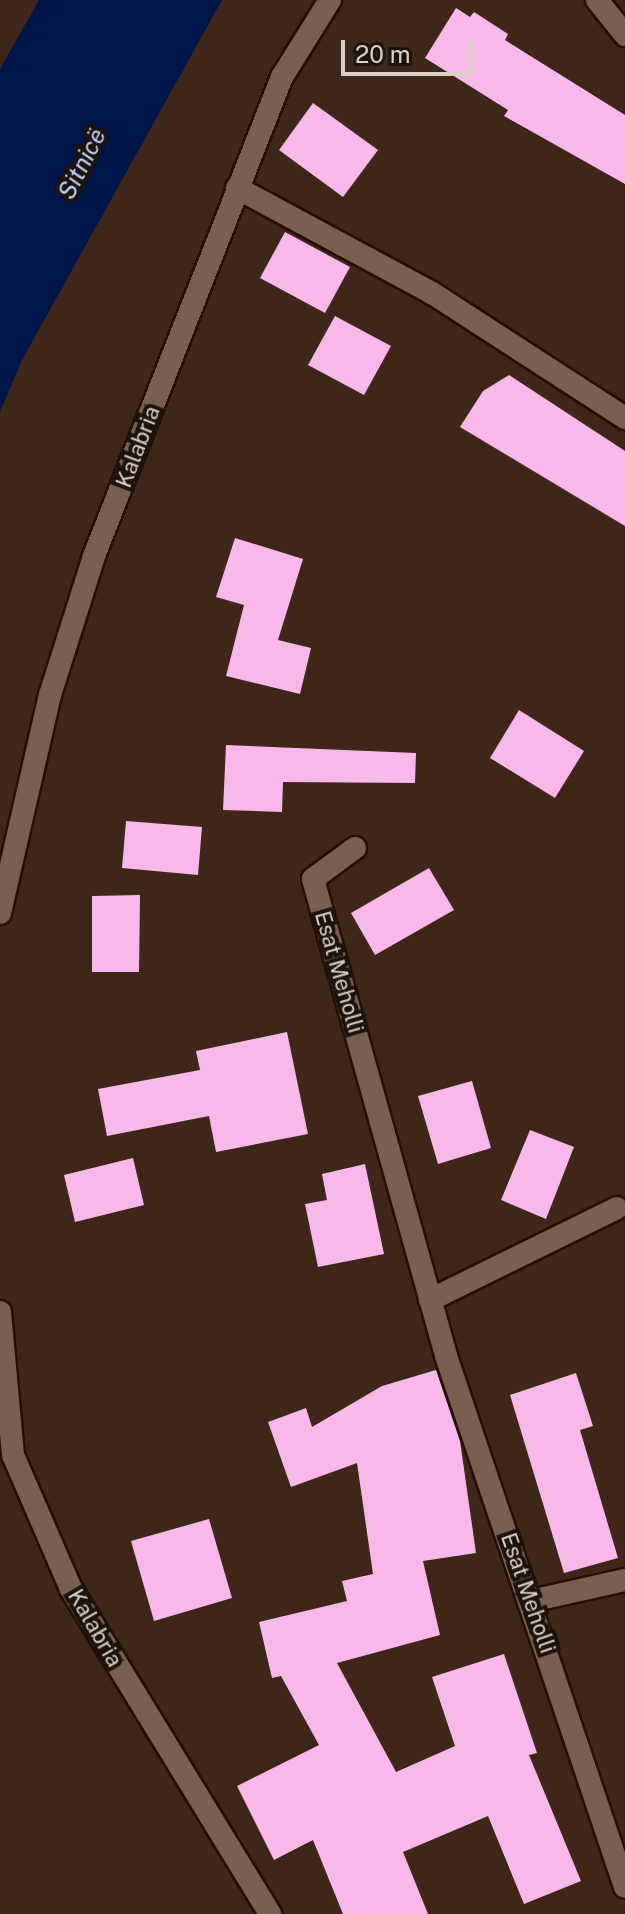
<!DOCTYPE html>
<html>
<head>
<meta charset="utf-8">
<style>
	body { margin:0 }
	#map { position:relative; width:625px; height:1914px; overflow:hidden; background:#3e2719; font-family:"Public Sans",sans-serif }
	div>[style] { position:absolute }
	.water>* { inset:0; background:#001648 }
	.building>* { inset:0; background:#f8b9ea }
	.roads { filter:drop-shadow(2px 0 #240f03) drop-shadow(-2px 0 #240f03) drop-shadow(0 2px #240f03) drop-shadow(0 -2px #240f03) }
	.minor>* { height:22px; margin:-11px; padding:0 11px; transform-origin:11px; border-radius:11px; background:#795f4f }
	span { translate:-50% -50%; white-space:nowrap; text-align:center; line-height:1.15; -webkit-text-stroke:8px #1d130d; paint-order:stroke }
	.street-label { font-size:22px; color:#decec5 }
	.water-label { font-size:24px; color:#bdd4fc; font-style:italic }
	.scale { position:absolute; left:341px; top:40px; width:132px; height:36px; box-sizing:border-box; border:4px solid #decec5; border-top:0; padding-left:10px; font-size:24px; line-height:28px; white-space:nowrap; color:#decec5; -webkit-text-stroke:6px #1d130d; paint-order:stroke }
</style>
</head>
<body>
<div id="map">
	<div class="water">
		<i style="clip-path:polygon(39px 0,222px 0,22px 360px,0 412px,0 69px)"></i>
	</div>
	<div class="building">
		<i style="clip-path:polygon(456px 8px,470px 17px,474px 12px,508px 34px,505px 40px,625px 115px,625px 184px,504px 116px,508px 110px,425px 58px)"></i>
		<i style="clip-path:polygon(313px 103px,378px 150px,343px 197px,279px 150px)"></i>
		<i style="clip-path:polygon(285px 232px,350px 267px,325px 313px,260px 278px)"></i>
		<i style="clip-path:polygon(335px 316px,391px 346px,364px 395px,308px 365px)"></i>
		<i style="clip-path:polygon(509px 375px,625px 451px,625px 526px,460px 427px,483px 391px)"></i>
		<i style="clip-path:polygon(235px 538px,303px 559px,278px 640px,311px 648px,300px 694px,226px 676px,244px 605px,216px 597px)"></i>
		<i style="clip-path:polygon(519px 710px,584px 751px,555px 798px,490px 758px)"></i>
		<i style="clip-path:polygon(226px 745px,416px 753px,415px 783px,283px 782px,282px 812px,223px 810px)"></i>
		<i style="clip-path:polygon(126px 821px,202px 827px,198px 875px,122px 868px)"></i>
		<i style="clip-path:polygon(429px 868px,454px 910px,375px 955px,351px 913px)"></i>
		<i style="clip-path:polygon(140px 895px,139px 972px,92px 972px,92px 896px)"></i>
		<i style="clip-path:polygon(287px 1032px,308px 1134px,216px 1152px,209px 1116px,107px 1136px,98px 1089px,200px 1070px,196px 1051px)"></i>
		<i style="clip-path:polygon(472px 1081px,491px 1148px,438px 1164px,418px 1096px)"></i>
		<i style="clip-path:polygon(530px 1130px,574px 1147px,546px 1219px,501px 1200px)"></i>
		<i style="clip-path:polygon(133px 1158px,144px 1205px,75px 1222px,64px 1175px)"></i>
		<i style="clip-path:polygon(365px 1164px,384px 1254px,318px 1267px,305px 1204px,327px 1200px,322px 1174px)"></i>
		<i style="clip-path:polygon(436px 1370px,460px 1441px,476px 1553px,423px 1561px,440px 1635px,337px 1663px,396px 1772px,455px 1746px,432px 1677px,504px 1654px,537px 1753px,529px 1755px,581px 1881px,524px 1904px,488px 1816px,403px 1852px,428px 1914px,343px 1914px,313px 1840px,274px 1860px,237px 1786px,319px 1745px,281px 1676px,272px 1678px,259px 1622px,347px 1601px,342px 1581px,373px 1574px,357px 1463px,291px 1487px,268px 1422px,306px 1408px,312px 1427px,382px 1386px)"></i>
		<i style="clip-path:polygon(576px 1373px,593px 1426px,580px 1430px,618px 1558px,564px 1573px,510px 1395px)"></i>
		<i style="clip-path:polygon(209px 1519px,232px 1598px,154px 1621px,131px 1541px)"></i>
	</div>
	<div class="roads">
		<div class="minor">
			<i style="left:597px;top:0;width:45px;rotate:51.3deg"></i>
			<i style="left:237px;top:188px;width:221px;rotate:28.3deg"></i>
			<i style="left:432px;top:293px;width:230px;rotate:32.9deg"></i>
			<i style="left:355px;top:848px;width:52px;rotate:143.6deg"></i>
			<i style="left:313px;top:879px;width:495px;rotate:74.4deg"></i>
			<i style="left:446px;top:1356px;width:560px;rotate:71.37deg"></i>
			<i style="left:0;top:913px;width:224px;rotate:-77.1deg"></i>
			<i style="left:50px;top:695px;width:146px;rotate:-72.4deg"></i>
			<i style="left:94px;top:556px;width:515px;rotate:-68.57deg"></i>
			<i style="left:282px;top:77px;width:91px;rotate:-58.1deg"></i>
			<i style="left:430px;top:1300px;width:208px;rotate:-26.2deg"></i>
			<i style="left:0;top:1312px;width:144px;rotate:84.8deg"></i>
			<i style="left:13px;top:1455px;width:146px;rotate:66.6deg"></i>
			<i style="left:71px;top:1589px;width:381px;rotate:58.5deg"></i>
			<i style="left:531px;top:1601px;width:96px;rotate:-12.6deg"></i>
		</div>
	</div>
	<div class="street-label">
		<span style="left:138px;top:447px;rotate:-69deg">Kalabria</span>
		<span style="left:339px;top:972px;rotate:74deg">Esat Meholli</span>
		<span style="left:528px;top:1593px;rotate:71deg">Esat Meholli</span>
		<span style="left:95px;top:1628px;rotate:60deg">Kalabria</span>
	</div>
	<div class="water-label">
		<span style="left:82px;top:164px;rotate:-63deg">Sitnicë</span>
	</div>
	<div class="scale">20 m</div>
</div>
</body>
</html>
